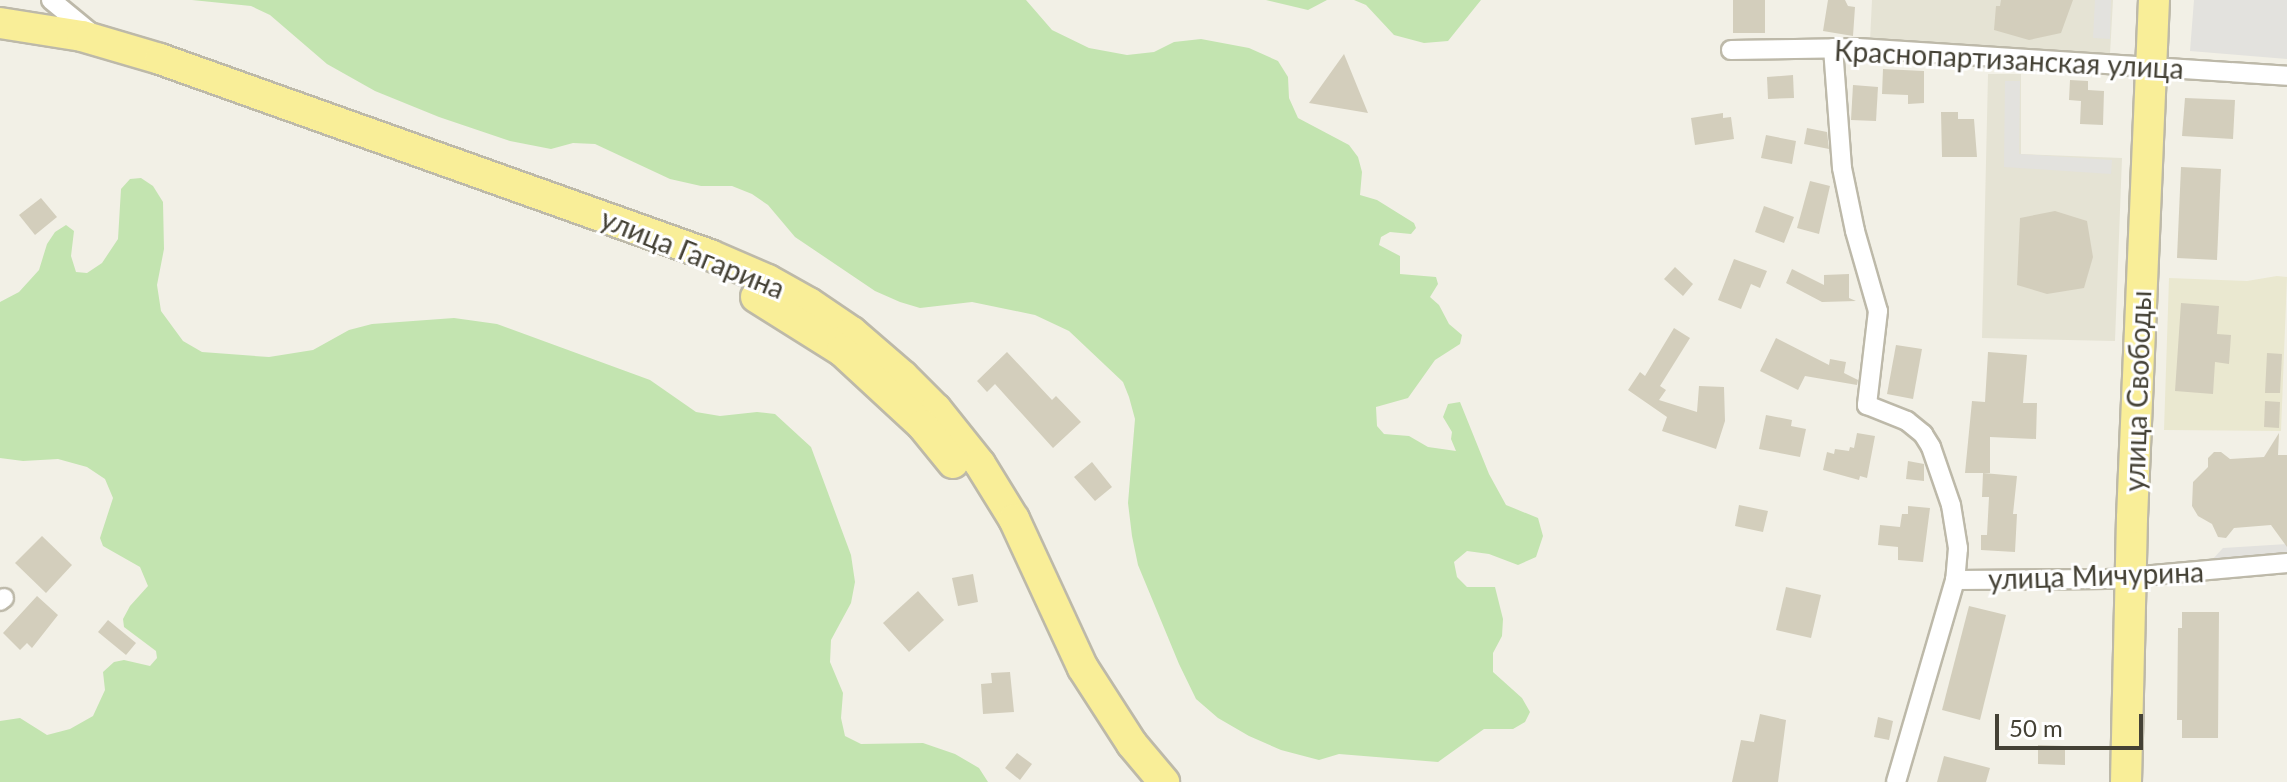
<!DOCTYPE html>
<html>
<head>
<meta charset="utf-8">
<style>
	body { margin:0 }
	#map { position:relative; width:2287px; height:782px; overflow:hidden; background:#f2f0e6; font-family:Lato,sans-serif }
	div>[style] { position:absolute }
	.residential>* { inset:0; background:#e5e3d4 }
	.education>* { inset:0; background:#eae8d0 }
	.green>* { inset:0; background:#c3e4b0 }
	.parking>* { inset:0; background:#e3e2de }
	.building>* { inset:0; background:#d3cebc }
	.roads { filter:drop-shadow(2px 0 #bdb9a9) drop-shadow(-2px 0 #bdb9a9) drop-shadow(0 2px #bdb9a9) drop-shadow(0 -2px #bdb9a9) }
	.street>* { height:18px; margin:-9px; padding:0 9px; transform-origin:9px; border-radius:9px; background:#fff }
	.primary>* { height:30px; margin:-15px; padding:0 15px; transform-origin:15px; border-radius:15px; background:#f9ee98 }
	span { translate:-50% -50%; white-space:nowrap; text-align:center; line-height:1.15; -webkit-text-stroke:6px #fff; paint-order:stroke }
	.street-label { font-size:28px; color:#444135 }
	.scale { position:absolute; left:1995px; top:714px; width:148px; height:36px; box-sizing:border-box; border:4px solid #444135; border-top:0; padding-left:10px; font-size:24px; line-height:28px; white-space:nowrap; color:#444135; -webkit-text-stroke:6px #fff; paint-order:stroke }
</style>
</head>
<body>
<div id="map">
	<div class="residential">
		<i style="clip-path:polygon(1872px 0,2113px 0,2110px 54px,1870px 41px)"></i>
		<i style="clip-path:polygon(1988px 74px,2021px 74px,2021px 154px,2122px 158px,2115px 341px,1982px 338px)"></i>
	</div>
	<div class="education">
		<i style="clip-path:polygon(2277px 276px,2287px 277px,2281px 431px,2164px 430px,2169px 278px,2247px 281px)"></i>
	</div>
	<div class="green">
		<i style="clip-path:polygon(192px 0,1026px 0,1052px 30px,1089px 48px,1127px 55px,1154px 52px,1174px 42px,1201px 39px,1249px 48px,1278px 61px,1288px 77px,1289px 98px,1298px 118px,1349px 145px,1358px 157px,1362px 172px,1360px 195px,1377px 200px,1414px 223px,1416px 228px,1411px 234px,1390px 232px,1381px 237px,1379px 245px,1400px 256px,1400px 274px,1436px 277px,1438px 284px,1430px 297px,1439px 305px,1449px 324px,1462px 335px,1460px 344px,1435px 360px,1408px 398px,1376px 407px,1377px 426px,1384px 434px,1409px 436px,1428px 447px,1456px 451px,1451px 439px,1452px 432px,1443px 417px,1448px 404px,1460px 402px,1489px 474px,1506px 505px,1538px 518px,1543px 536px,1536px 557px,1518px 565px,1489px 554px,1467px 551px,1454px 562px,1457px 577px,1467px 587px,1495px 587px,1503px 619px,1502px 636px,1493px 653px,1493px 672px,1522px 698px,1530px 712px,1525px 722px,1513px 729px,1484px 729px,1438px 762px,1339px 754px,1319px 760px,1281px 750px,1249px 736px,1218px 718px,1196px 699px,1179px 664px,1138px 565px,1132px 536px,1128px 503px,1135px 419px,1129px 397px,1123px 382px,1069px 331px,1035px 315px,972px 302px,920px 308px,900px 302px,875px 291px,795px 237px,768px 205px,752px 194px,732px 186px,701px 186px,670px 179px,595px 144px,573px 143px,551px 149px,510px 141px,439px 117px,375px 91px,327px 64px,270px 15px,251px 6px)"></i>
		<i style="clip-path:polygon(1266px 0,1327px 0,1308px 10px)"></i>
		<i style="clip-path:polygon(1354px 0,1481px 0,1448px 41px,1424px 43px,1394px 35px,1366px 5px)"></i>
		<i style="clip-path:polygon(141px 178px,153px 186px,163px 202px,164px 249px,157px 285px,161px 311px,183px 341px,202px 352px,269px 357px,313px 350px,349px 330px,372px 324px,454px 318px,497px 324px,650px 380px,696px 412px,720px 416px,757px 412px,775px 414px,811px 447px,851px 555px,855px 582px,851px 603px,831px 640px,830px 662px,843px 693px,841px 718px,845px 736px,861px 744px,923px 743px,955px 754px,979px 768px,988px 782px,0 782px,0 721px,20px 718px,47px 735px,70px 729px,93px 716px,105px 690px,103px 672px,114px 662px,124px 660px,150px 666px,157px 658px,156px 651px,124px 627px,123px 619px,130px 606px,148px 586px,140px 567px,103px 546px,100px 538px,113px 498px,105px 479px,87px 467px,58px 459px,23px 461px,0 458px,0 302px,19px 292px,39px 270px,47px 244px,55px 232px,66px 225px,74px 231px,71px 256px,76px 272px,87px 273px,102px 263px,118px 239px,121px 189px,130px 179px)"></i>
	</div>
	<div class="parking">
		<i style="clip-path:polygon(2095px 0,2111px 0,2110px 39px,2093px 38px)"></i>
		<i style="clip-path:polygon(2194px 0,2287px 0,2287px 59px,2190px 51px)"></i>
		<i style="clip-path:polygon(2005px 81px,2020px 81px,2019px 154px,2112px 160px,2111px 174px,2004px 167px)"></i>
		<i style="clip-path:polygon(2287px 544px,2287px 555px,2211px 561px,2223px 548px)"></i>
	</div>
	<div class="building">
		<i style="clip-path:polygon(1733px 0,1765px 0,1765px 33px,1733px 33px)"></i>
		<i style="clip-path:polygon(1828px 0,1845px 0,1848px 6px,1855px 7px,1853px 36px,1823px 31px)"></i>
		<i style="clip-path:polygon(2001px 0,2073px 0,2061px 33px,2029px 40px,1994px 30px,1996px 6px,2000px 6px)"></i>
		<i style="clip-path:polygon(1344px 54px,1368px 113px,1309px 103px)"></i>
		<i style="clip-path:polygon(1883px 69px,1924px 71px,1924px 103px,1908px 104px,1908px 95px,1882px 94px)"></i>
		<i style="clip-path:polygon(1793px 75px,1794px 98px,1768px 99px,1767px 77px)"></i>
		<i style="clip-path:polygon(2070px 80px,2088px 81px,2088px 90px,2104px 91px,2103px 125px,2080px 124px,2081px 101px,2069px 100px)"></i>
		<i style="clip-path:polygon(1853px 85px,1878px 87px,1876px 121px,1851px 120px)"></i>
		<i style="clip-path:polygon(2185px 98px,2235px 100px,2233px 139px,2182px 136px)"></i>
		<i style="clip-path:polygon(1941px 112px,1958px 112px,1958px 119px,1974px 119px,1977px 157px,1942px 157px)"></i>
		<i style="clip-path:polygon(1723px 113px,1723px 118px,1731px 117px,1734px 139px,1695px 145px,1691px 118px)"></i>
		<i style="clip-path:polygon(1807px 128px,1827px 132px,1829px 149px,1804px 144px)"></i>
		<i style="clip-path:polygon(1766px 135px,1796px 141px,1792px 164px,1761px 158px)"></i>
		<i style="clip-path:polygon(2181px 167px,2221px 169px,2217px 260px,2177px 258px)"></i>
		<i style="clip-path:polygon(1810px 181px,1830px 186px,1819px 234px,1797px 228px)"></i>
		<i style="clip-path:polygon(41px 198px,57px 217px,35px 235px,19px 215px)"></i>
		<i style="clip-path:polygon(1764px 206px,1794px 217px,1784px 243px,1755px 232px)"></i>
		<i style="clip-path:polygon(2055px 211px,2087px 221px,2093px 257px,2084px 288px,2047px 294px,2017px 285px,2020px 218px)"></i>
		<i style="clip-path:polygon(1734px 259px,1767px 271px,1760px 288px,1751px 284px,1741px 309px,1718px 300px)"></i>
		<i style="clip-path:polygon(1675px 267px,1693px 284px,1683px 296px,1664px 279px)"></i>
		<i style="clip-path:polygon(1792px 269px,1824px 285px,1824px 275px,1849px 274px,1849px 298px,1856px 301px,1822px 302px,1786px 283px)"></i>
		<i style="clip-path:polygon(2181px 303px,2219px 306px,2217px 334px,2231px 335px,2229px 364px,2215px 362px,2213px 394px,2175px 391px)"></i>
		<i style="clip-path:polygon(1674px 328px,1690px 338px,1660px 386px,1666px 390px,1659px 400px,1697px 412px,1699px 386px,1724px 387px,1725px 421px,1716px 449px,1662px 431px,1667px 417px,1628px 390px,1640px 372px,1645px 376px)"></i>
		<i style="clip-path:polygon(1776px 338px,1829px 365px,1830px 359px,1846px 362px,1844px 373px,1858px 380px,1857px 385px,1805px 376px,1798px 390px,1760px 371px)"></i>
		<i style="clip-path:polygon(1896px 345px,1922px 349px,1913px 399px,1887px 394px)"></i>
		<i style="clip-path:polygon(1007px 352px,1052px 400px,1056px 396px,1081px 422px,1053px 448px,995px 384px,987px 392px,977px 381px)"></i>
		<i style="clip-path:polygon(1988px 352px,2027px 355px,2023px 403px,2037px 403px,2036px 439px,1990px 437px,1990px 473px,1965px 473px,1972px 401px,1985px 402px)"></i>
		<i style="clip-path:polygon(2267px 353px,2282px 354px,2280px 393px,2265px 393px)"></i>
		<i style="clip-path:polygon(2265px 401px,2280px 402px,2279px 428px,2264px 427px)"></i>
		<i style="clip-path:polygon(1766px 415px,1792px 420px,1791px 426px,1806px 429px,1800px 457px,1759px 449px)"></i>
		<i style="clip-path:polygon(1857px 433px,1875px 436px,1867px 478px,1860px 476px,1859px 480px,1823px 470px,1827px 452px,1834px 454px,1835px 449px,1849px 451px,1850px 447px,1854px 448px)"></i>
		<i style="clip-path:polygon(2279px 433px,2278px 455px,2287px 455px,2287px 547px,2271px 525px,2234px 528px,2226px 538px,2218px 537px,2212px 524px,2198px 516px,2192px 506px,2193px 482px,2208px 467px,2208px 458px,2214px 452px,2221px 452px,2230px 459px,2264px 457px)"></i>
		<i style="clip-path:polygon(1908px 461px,1924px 464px,1924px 481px,1906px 479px)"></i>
		<i style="clip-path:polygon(1092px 462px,1112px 487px,1095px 501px,1074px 477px)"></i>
		<i style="clip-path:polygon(1983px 473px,2017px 476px,2013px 514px,2017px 514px,2015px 552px,1981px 550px,1981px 535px,1987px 535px,1989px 497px,1982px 497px)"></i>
		<i style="clip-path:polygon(1739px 505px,1768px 511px,1763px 532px,1735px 526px)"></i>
		<i style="clip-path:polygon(1908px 506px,1930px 508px,1923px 562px,1898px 560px,1898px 547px,1878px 545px,1880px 525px,1900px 527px,1902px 514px,1908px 514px)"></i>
		<i style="clip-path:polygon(42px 536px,72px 565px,46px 593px,15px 563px)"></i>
		<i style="clip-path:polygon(973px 574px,978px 602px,958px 606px,952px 578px)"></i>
		<i style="clip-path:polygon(1786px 587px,1821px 595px,1811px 638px,1776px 630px)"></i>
		<i style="clip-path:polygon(918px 591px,944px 620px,909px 652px,883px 623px)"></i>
		<i style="clip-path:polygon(37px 596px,58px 615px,32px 648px,27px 643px,20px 650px,3px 633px)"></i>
		<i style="clip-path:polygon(1969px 606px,2006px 615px,1980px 720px,1942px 710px)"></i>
		<i style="clip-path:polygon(2182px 612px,2219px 612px,2218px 738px,2182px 738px,2182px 720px,2177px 720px,2178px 628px,2182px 628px)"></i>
		<i style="clip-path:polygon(108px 620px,136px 643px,126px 655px,98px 632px)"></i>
		<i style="clip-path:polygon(1010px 672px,1014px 712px,983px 714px,981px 684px,992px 683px,991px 673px)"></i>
		<i style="clip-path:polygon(1760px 714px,1786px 720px,1778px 782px,1732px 782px,1741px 740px,1754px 742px)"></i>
		<i style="clip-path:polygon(1878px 717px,1893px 721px,1889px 740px,1874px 737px)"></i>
		<i style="clip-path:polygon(2038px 745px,2065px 746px,2065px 765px,2038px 764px)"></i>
		<i style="clip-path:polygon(1017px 753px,1032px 764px,1020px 780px,1005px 768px)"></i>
		<i style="clip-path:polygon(1944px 756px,1990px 768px,1986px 782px,1937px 782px)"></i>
	</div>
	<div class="roads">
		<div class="street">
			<i style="left:51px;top:0;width:50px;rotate:39.4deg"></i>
			<i style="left:1833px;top:48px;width:120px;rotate:85.7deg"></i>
			<i style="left:1842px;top:168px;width:64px;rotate:78.3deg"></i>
			<i style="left:1855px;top:231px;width:83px;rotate:74deg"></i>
			<i style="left:1878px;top:311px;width:95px;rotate:96.7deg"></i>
			<i style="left:1867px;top:405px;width:43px;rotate:21.8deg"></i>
			<i style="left:1907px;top:421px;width:21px;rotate:39deg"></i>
			<i style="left:1923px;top:434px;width:15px;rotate:58deg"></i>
			<i style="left:1931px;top:447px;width:61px;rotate:71deg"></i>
			<i style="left:1951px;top:505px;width:44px;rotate:80.8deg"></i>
			<i style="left:1958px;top:548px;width:32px;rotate:95deg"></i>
			<i style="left:1955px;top:580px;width:153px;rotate:-0.4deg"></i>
			<i style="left:2108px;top:579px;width:180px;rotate:-5.1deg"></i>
			<i style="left:1731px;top:50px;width:127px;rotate:-0.9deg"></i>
			<i style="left:1858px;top:48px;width:430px;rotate:3.7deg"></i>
			<i style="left:0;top:601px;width:5px;rotate:-37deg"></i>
			<i style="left:1896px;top:782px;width:210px;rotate:-73.7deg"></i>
		</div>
		<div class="primary">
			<i style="left:0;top:23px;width:83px;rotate:9deg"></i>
			<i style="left:82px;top:36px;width:81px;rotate:16.4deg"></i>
			<i style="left:160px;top:59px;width:584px;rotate:19.61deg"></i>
			<i style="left:710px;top:255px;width:63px;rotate:23.3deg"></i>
			<i style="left:768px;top:280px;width:47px;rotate:29.3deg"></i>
			<i style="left:809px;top:303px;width:52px;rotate:34deg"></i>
			<i style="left:852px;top:332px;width:67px;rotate:40.8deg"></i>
			<i style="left:903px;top:376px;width:47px;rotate:45deg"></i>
			<i style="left:936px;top:409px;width:70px;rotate:51.3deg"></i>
			<i style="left:980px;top:464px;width:65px;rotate:58.3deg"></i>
			<i style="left:1014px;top:519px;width:164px;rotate:65.2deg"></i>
			<i style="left:1083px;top:668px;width:90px;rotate:57.2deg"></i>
			<i style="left:1132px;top:744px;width:50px;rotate:49.9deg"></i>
			<i style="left:756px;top:297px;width:102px;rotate:32.1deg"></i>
			<i style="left:842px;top:351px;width:109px;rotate:42.8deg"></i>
			<i style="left:922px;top:425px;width:49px;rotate:50.8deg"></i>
			<i style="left:2126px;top:782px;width:264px;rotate:-88.7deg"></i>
			<i style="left:2132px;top:518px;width:518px;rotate:-87.57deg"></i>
		</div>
	</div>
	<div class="street-label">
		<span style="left:2009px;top:59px;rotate:3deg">Краснопартизанская улица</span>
		<span style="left:693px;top:253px;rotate:22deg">улица Гагарина</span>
		<span style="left:2137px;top:391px;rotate:-88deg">улица Свободы</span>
		<span style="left:2096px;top:575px;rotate:-2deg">улица Мичурина</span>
	</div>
	<div class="scale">50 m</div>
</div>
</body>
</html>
